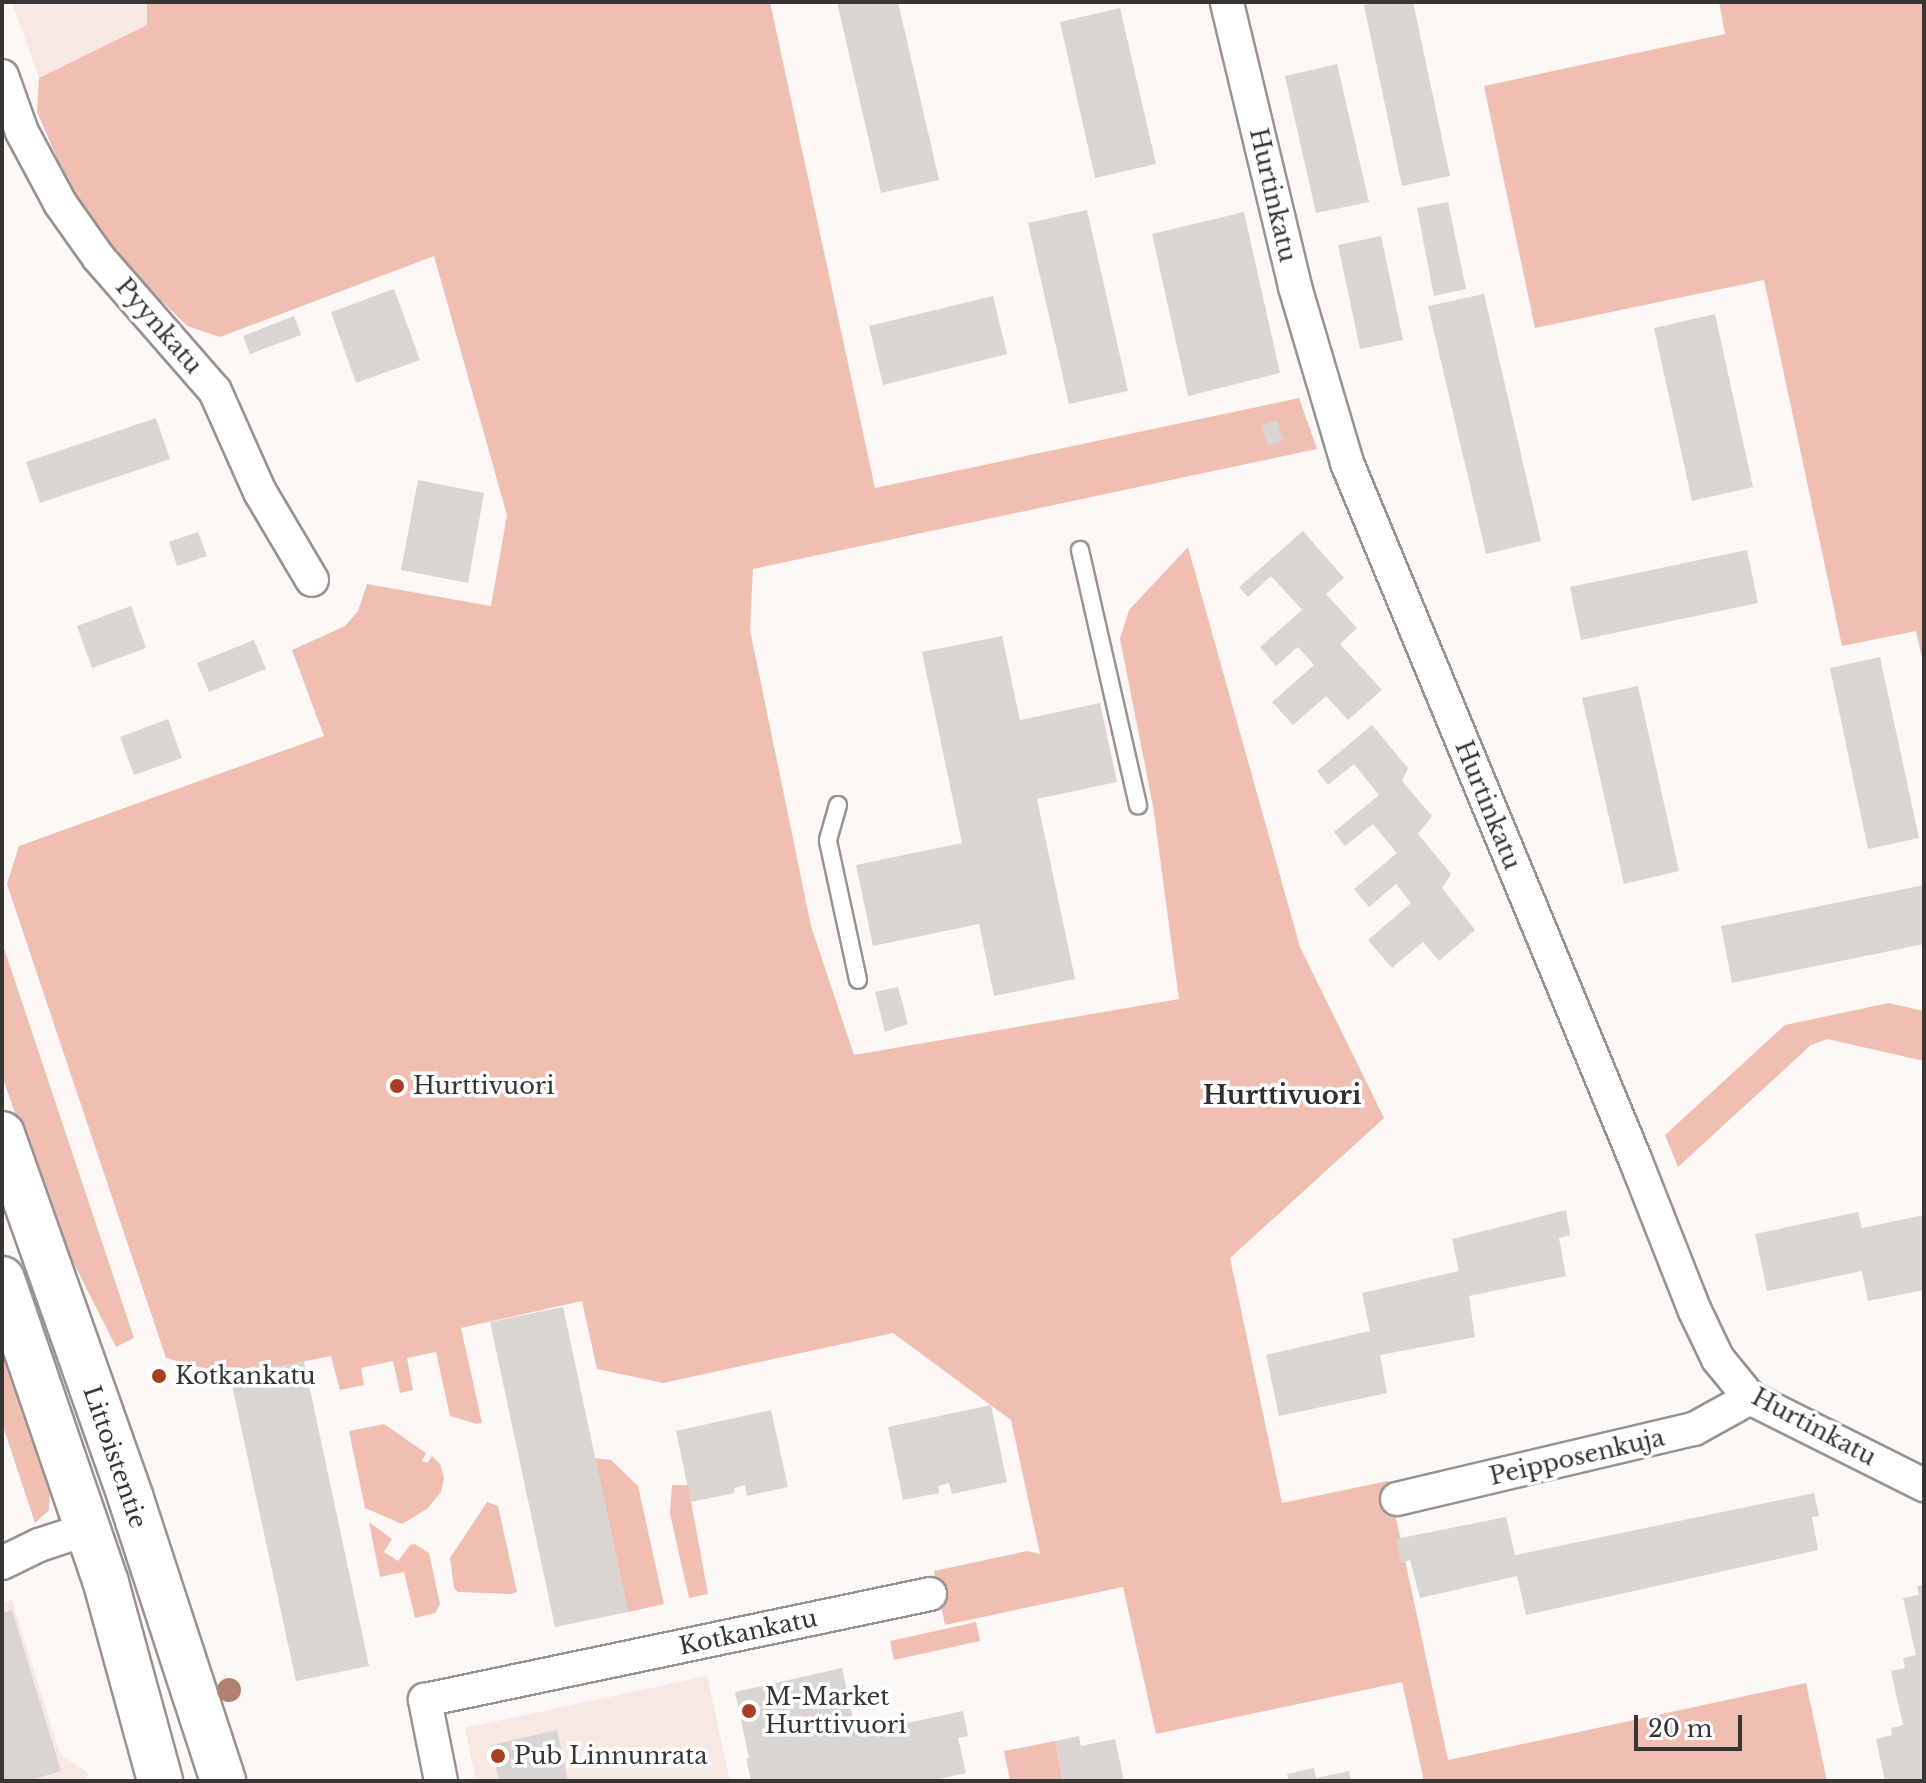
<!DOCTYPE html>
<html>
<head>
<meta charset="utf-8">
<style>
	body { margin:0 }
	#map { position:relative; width:1926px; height:1783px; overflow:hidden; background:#fdf7f6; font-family:"Libre Baskerville",serif }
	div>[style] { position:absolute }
	.built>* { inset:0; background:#f7e8e4 }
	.green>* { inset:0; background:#f0bfb2 }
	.building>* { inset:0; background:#dad4d2 }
	.roads { filter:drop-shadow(2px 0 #989391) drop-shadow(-2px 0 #989391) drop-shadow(0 2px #989391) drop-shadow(0 -2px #989391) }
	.service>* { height:16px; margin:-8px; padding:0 8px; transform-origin:8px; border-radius:8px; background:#fff }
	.minor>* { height:32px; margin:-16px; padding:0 16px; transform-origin:16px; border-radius:16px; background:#fff }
	.secondary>* { height:44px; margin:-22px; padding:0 22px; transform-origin:22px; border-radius:22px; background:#fff }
	.trees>* { width:24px; height:24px; margin:-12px; border-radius:50%; background:#af8073 }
	.dots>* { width:22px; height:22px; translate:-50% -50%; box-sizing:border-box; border:4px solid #fff; border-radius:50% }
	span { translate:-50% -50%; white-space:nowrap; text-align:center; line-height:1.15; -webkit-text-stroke:7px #fff; paint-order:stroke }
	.street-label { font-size:24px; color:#383635 }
	.poi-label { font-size:24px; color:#383635 }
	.left { translate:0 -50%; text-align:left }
	.neighbourhood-label { font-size:26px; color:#322e2d; font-weight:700 }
	.frame { position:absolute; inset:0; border:4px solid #383635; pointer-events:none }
	.scale { position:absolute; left:1634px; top:1715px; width:108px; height:36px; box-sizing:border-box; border:4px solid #383635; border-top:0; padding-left:10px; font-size:24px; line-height:28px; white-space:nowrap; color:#383635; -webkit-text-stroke:6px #fff; paint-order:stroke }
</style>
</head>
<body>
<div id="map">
	<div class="built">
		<i style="clip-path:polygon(12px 2px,147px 2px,147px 25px,39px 78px)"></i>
		<i style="clip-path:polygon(12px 1600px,60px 1754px,89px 1774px,83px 1781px,2px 1781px,2px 1603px)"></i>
		<i style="clip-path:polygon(707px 1676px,730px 1781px,476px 1781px,465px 1728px)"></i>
	</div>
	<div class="green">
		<i style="clip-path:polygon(147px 2px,770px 2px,875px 488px,1299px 398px,1317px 449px,753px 569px,750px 630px,811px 926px,854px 1055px,1179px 999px,1153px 806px,1120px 639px,1129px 610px,1188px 547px,1300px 947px,1384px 1118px,1230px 1258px,1282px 1503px,1388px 1481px,1448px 1760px,1806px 1683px,1827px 1781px,1424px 1781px,1402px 1682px,1156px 1734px,1123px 1587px,945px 1625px,934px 1571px,1027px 1551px,1040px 1554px,1011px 1420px,893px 1333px,663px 1383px,597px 1369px,582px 1301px,461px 1328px,482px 1423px,477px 1424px,450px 1416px,436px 1352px,407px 1358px,413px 1390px,400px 1393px,393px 1361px,361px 1368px,364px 1385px,340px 1390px,331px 1356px,230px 1376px,166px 1358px,7px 884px,19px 846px,324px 736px,292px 650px,345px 626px,358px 611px,367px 584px,491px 606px,507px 515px,434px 256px,220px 337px,187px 326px,120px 260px,92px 223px,65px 176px,37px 112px,39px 78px,147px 25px)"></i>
		<i style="clip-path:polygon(1719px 2px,1924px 2px,1924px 667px,1916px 631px,1842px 646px,1764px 280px,1535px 328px,1484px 86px,1725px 34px)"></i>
		<i style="clip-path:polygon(2px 942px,134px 1338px,116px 1347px,54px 1224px,2px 1076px)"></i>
		<i style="clip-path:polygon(1889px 1003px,1924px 1011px,1924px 1061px,1827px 1039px,1811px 1045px,1678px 1167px,1665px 1135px,1785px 1025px)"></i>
		<i style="clip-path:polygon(2px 1350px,50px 1492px,49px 1510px,35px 1523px,2px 1423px)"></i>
		<i style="clip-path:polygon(384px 1424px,426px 1453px,422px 1461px,427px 1463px,432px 1456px,440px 1464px,444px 1478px,441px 1492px,427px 1509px,402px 1524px,365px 1508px,349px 1431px)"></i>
		<i style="clip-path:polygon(595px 1458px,611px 1460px,638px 1486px,664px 1604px,628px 1612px)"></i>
		<i style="clip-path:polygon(672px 1485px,688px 1485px,708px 1594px,689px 1598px,670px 1514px)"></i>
		<i style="clip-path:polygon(487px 1502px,498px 1506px,517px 1592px,511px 1594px,458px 1592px,454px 1588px,450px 1558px)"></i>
		<i style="clip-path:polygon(369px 1522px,392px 1539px,384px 1552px,398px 1561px,410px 1545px,415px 1544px,429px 1553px,440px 1604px,435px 1613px,415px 1618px,404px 1572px,380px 1577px)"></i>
		<i style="clip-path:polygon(976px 1622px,980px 1641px,894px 1660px,890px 1641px)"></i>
		<i style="clip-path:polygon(1055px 1741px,1063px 1781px,1010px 1781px,1004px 1751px)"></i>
	</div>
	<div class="building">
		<i style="clip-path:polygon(837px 2px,898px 2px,939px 180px,881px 193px)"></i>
		<i style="clip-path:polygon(1378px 2px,1413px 2px,1450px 176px,1402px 186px,1364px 5px)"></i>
		<i style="clip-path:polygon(1120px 8px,1156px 164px,1095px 178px,1060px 22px)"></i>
		<i style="clip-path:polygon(1337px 64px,1369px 202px,1316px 213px,1285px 76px)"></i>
		<i style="clip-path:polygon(1448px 202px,1466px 289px,1434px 296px,1417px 208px)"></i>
		<i style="clip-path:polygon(1087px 210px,1128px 391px,1069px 404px,1028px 223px)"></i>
		<i style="clip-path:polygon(1244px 212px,1280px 373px,1188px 396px,1152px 234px)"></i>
		<i style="clip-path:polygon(1381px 236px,1403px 340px,1360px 349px,1338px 245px)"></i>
		<i style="clip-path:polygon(394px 289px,420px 360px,356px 383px,331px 312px)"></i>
		<i style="clip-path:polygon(1484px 294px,1541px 541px,1486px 554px,1428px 306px)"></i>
		<i style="clip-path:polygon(993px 296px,1007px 354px,883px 385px,869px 326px)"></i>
		<i style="clip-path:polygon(1715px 314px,1753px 487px,1692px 501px,1654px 328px)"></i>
		<i style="clip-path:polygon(294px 316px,301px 335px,250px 354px,243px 336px)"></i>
		<i style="clip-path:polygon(156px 418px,170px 459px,40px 503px,26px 462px)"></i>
		<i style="clip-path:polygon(1277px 420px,1284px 440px,1268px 446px,1261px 425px)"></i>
		<i style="clip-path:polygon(418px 480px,484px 493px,468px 583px,401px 570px)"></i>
		<i style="clip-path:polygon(1303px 531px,1344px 578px,1326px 594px,1357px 628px,1340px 644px,1382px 690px,1348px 720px,1326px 696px,1293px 725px,1272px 702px,1314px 665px,1298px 647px,1276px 666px,1260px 647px,1302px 610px,1271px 576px,1248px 597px,1239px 587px)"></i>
		<i style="clip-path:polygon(198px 532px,207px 556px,177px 566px,169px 542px)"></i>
		<i style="clip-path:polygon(1747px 550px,1758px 603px,1581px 640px,1570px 587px)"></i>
		<i style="clip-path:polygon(131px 606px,146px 648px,92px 668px,77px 626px)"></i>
		<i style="clip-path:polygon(1002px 636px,1020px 720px,1100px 703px,1117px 782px,1037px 799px,1075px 979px,994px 996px,979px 924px,873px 946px,856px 865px,962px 843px,922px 652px)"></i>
		<i style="clip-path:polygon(254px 640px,266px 669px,209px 692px,197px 663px)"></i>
		<i style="clip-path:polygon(1880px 657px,1919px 838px,1868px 849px,1830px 668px)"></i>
		<i style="clip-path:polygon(1638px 686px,1679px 871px,1624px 884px,1582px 698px)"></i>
		<i style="clip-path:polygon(168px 719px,182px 758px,134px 775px,120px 737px)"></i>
		<i style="clip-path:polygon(1372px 725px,1408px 768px,1402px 781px,1432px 816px,1418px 834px,1451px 874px,1442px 888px,1475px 930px,1439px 961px,1423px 942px,1392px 968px,1368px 940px,1411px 903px,1396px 884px,1369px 907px,1354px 889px,1397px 853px,1373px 824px,1345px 846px,1334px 832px,1379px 795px,1354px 764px,1328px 785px,1317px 771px)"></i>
		<i style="clip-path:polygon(1924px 885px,1924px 944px,1732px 983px,1721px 926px)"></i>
		<i style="clip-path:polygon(898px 987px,908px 1024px,885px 1032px,875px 992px)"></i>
		<i style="clip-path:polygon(1566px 1210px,1570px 1235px,1559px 1238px,1566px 1276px,1469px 1296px,1475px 1337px,1380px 1355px,1387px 1393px,1279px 1416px,1266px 1355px,1370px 1331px,1362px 1293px,1459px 1271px,1452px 1239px)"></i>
		<i style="clip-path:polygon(1858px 1212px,1862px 1228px,1924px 1215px,1924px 1290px,1868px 1301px,1862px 1271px,1767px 1291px,1755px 1234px)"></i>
		<i style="clip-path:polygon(563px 1307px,628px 1612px,555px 1627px,490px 1322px)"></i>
		<i style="clip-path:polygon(304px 1361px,369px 1666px,296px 1681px,230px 1376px)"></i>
		<i style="clip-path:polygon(991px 1405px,1007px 1482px,952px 1494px,949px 1483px,938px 1486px,939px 1493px,903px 1500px,888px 1427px)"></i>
		<i style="clip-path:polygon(771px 1410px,788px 1487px,747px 1496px,745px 1485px,734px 1488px,735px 1493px,691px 1502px,676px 1431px)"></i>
		<i style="clip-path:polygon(1814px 1493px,1819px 1516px,1812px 1517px,1818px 1550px,1526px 1615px,1517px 1576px,1420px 1598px,1410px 1560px,1401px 1563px,1396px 1539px,1506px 1517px,1515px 1555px)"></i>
		<i style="clip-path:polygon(1924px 1585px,1924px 1781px,1885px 1781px,1876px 1739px,1892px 1735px,1891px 1728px,1903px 1725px,1891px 1671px,1905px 1668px,1903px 1658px,1916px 1655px,1903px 1598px,1919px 1595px,1917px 1586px)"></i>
		<i style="clip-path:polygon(12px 1610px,61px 1771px,28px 1781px,2px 1781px,2px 1613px)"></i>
		<i style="clip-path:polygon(842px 1668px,856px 1734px,963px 1711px,968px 1736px,958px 1738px,966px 1773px,930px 1781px,751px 1781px,746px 1758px,749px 1758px,735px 1692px)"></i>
		<i style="clip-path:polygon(557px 1730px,568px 1781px,499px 1781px,491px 1745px)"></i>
		<i style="clip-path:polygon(1079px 1736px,1081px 1746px,1115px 1739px,1124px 1781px,1063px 1781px,1055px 1741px)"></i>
		<i style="clip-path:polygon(1314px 1768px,1316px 1778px,1349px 1771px,1351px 1781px,1289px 1781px,1287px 1774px)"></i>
	</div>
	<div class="roads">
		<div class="service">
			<i style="left:1080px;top:550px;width:262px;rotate:77.2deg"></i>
			<i style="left:838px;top:805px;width:37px;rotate:106deg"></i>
			<i style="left:828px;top:841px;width:142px;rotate:77.8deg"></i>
		</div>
		<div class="minor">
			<i style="left:1227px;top:3px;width:292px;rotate:76.5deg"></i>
			<i style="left:1295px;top:287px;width:184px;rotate:73.5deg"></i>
			<i style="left:1347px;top:463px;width:753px;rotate:67.52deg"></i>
			<i style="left:1635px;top:1159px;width:163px;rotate:68.5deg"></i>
			<i style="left:1695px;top:1311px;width:53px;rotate:64.4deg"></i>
			<i style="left:1718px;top:1359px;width:50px;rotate:50.6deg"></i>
			<i style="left:1750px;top:1398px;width:195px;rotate:26.6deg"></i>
			<i style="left:2px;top:76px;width:59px;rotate:70.3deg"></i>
			<i style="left:22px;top:132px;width:81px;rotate:61.8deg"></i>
			<i style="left:60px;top:203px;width:67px;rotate:54.7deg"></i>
			<i style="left:99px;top:258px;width:176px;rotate:48.9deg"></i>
			<i style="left:215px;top:391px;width:111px;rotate:66deg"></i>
			<i style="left:260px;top:492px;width:102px;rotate:59.4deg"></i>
			<i style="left:1397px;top:1499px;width:305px;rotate:-13.3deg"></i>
			<i style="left:1694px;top:1429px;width:64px;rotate:-29deg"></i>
			<i style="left:2px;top:1563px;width:41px;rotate:-25.9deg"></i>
			<i style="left:39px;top:1545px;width:52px;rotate:-18.1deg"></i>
			<i style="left:441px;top:1781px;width:83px;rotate:-101.2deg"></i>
			<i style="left:425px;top:1700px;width:516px;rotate:-11.85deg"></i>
		</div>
		<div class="secondary">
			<i style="left:2px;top:1134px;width:387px;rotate:70.5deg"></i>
			<i style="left:131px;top:1499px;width:297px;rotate:71.9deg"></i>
			<i style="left:2px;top:1279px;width:321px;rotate:71.1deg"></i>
			<i style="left:106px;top:1583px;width:205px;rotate:74.7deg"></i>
		</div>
	</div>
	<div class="trees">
		<i style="left:229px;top:1690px"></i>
	</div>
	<div class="dots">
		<i style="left:397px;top:1086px;background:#a83f25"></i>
		<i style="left:159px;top:1376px;background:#a83f25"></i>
		<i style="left:749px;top:1711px;background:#a83f25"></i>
		<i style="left:498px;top:1756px;background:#a83f25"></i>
	</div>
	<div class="street-label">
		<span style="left:1273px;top:195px;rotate:77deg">Hurtinkatu</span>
		<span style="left:159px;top:326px;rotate:49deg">Pyynkatu</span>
		<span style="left:1488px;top:805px;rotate:68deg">Hurtinkatu</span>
		<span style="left:1814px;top:1427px;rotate:28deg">Hurtinkatu</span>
		<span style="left:115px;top:1457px;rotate:71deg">Littoistentie</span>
		<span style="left:1577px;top:1457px;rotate:-13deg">Peipposenkuja</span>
		<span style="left:748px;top:1632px;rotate:-12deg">Kotkankatu</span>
	</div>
	<div class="poi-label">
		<span class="left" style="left:413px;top:1086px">Hurttivuori</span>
		<span class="left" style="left:175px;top:1376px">Kotkankatu</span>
		<span class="left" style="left:765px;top:1711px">M-Market<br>Hurttivuori</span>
		<span class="left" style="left:514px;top:1756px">Pub Linnunrata</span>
	</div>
	<div class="neighbourhood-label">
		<span style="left:1282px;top:1096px">Hurttivuori</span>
	</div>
	<div class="frame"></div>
	<div class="scale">20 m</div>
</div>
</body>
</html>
